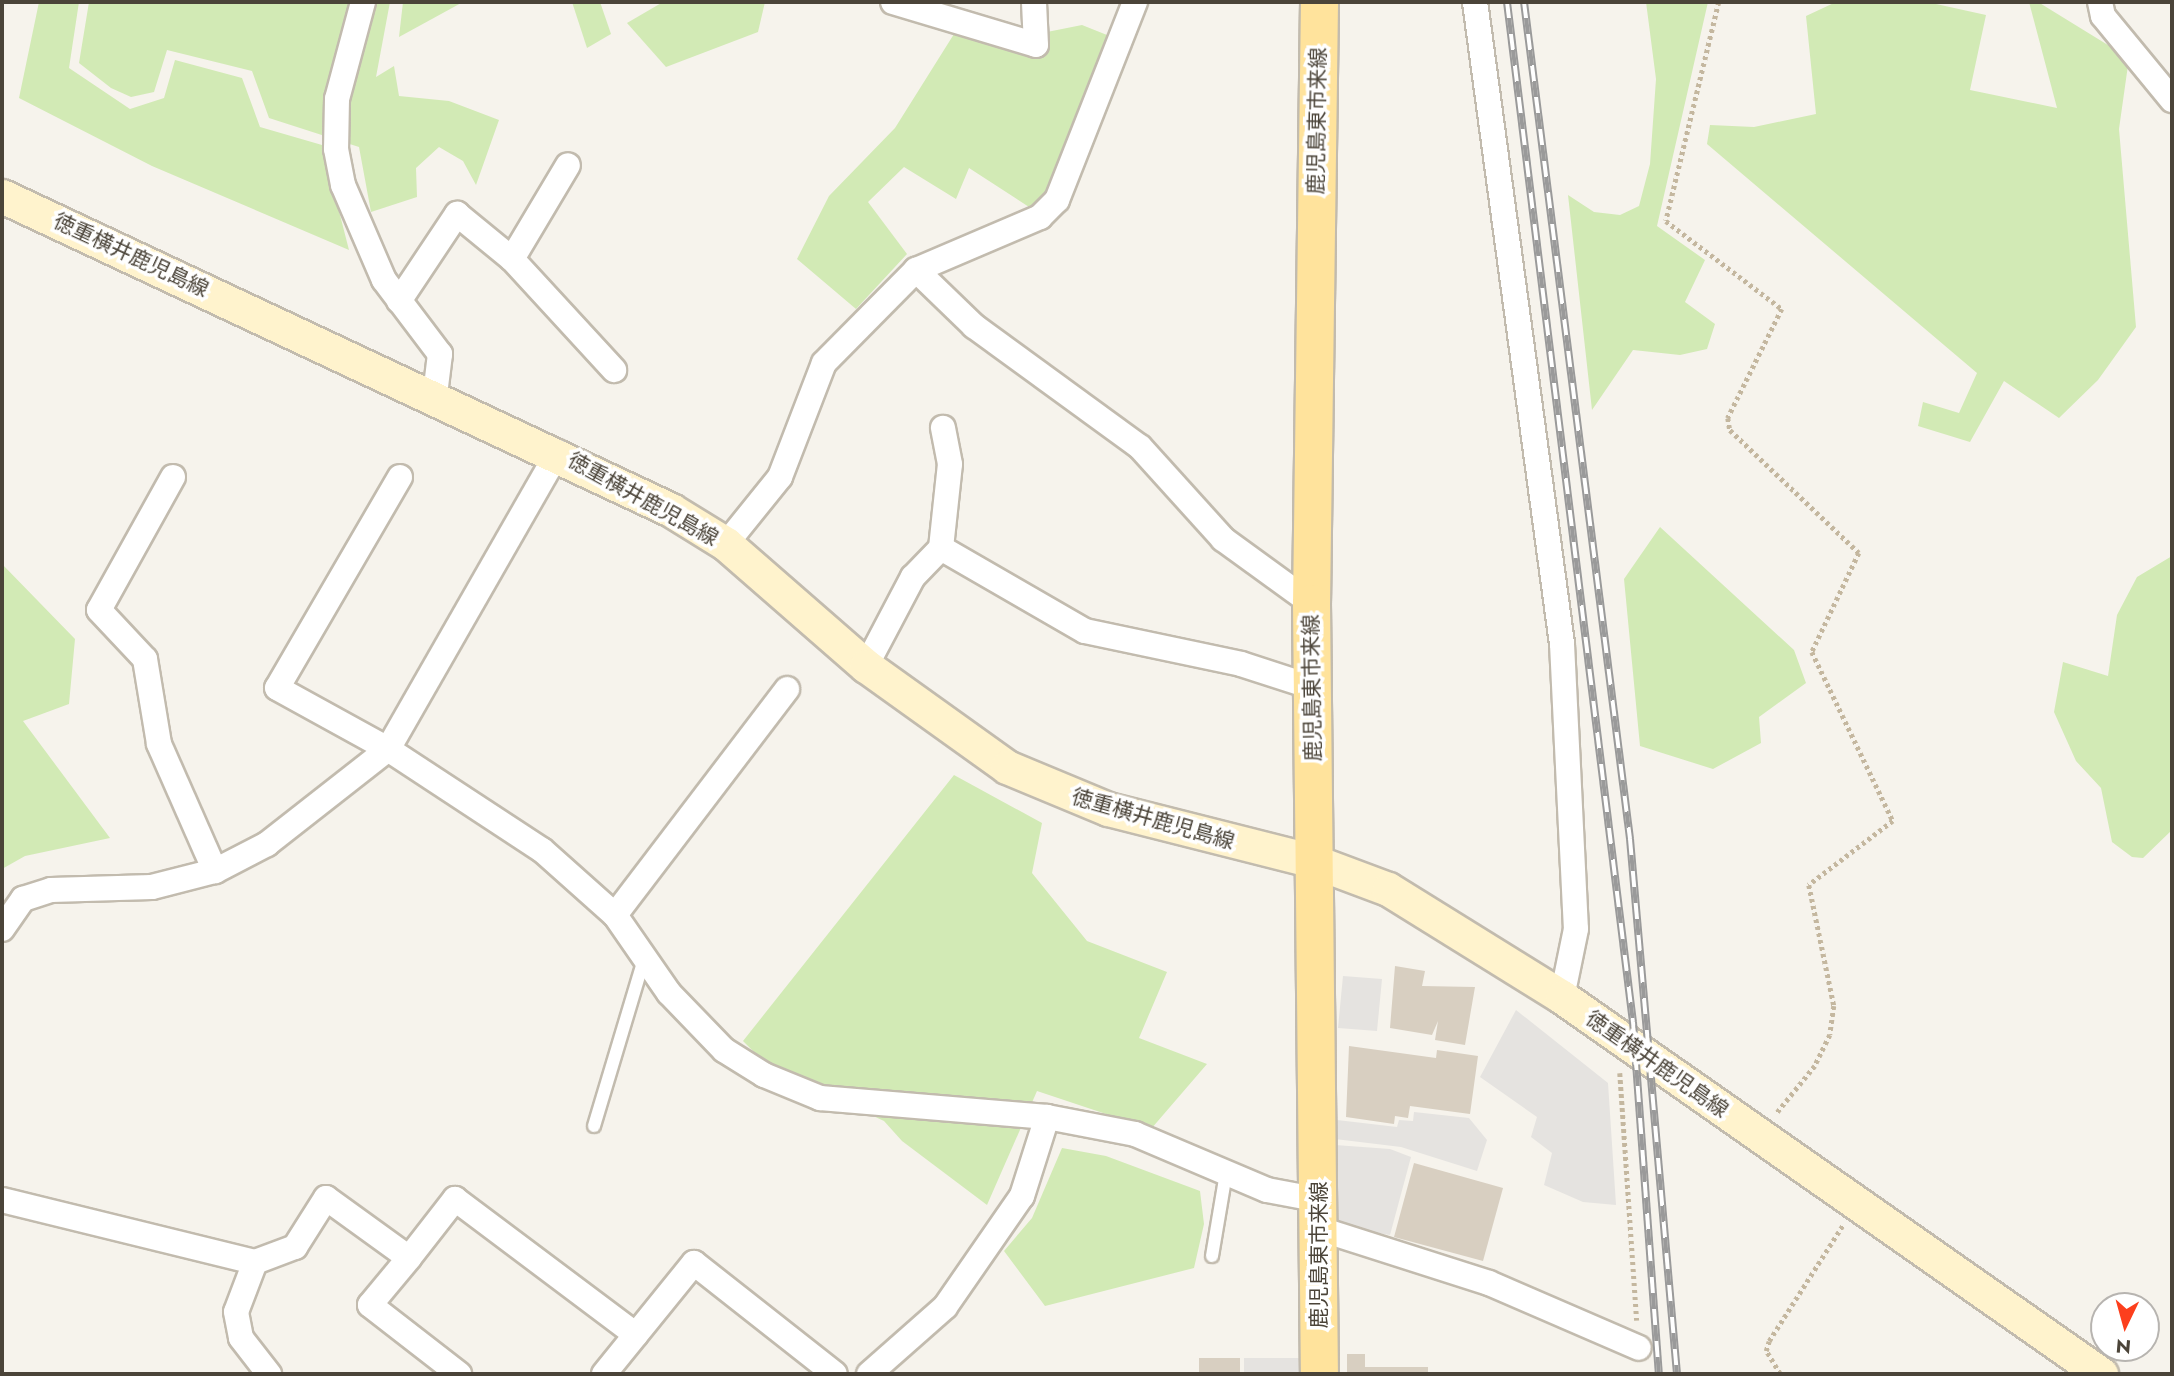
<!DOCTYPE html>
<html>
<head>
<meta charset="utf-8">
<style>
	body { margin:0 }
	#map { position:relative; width:2174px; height:1376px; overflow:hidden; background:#f6f3ec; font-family:Jost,"Noto Sans JP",sans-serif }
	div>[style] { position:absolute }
	.green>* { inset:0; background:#d2eab5 }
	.parking>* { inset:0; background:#e5e3e0 }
	.building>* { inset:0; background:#d8cfc1 }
	.path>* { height:4.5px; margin-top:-2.25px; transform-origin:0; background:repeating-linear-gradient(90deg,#c4b79f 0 3.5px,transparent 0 7px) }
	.roads { filter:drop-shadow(2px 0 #c2bbae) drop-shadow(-2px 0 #c2bbae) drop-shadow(0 2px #c2bbae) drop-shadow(0 -2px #c2bbae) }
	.lane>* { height:12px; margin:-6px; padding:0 6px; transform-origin:6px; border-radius:6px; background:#fff }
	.street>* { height:24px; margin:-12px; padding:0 12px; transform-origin:12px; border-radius:12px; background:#fff }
	.secondary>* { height:33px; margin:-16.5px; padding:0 16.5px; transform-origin:16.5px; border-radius:16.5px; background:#fff3cd }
	.primary>* { height:37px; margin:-18.5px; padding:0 18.5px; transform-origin:18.5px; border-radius:18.5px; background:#ffe39c }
	.rail>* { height:8px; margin-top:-4px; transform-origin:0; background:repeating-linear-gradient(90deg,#fff 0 16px,#9a9a9a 0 32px); box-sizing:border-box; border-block:2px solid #9a9a9a }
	span { translate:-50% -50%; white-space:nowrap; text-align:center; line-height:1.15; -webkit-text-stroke:7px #fff; paint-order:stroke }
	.street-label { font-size:21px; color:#4b4439 }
	.frame { position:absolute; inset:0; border:4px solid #4b4439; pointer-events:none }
	.north { position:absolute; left:2090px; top:1292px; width:70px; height:70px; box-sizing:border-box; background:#fff; border:2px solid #b7b4b0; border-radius:50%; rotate:185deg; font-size:19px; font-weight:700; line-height:28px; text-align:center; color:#4b4439 }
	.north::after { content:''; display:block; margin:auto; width:24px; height:32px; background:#fc3f1d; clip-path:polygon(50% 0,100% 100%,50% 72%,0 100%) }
</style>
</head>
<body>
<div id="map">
	<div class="green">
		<i style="clip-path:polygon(39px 2px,79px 2px,69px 68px,130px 109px,164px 98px,175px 60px,242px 78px,260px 127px,322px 145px,349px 250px,152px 166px,19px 98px)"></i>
		<i style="clip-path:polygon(89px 2px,390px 2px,376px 77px,394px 66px,399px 96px,449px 101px,499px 120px,476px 185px,463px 161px,439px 147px,416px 168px,417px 197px,371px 212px,359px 147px,269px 118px,252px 71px,167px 50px,154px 92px,131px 97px,111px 88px,79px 63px)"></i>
		<i style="clip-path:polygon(403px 2px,463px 2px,399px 37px)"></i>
		<i style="clip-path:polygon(572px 2px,600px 2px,611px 34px,587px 48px)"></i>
		<i style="clip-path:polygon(663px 2px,765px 2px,758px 32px,666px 67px,627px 23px)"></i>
		<i style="clip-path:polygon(1646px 2px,1708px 2px,1657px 226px,1705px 260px,1685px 302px,1715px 324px,1707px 349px,1680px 355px,1633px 350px,1592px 410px,1568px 195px,1594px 212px,1620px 215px,1639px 206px,1650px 164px,1656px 79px)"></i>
		<i style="clip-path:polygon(1836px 2px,1927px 2px,1986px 15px,1970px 90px,2057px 108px,2029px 2px,2038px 2px,2129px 58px,2119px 129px,2136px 327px,2098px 380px,2059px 418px,2004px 381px,1970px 442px,1918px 426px,1923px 402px,1959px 413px,1977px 373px,1707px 144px,1710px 125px,1754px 127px,1816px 114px,1806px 16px)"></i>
		<i style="clip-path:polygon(1082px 25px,1112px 37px,1052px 190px,1029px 207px,969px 168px,956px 199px,904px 167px,868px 202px,907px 254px,856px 309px,797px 259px,829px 196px,895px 128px,954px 34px,1045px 57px,1047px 32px)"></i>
		<i style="clip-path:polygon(1660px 527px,1794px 650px,1806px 683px,1759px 717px,1761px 743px,1713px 769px,1640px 746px,1624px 579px)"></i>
		<i style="clip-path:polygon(2172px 556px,2172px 830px,2143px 858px,2132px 857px,2112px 842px,2101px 788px,2076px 761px,2054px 712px,2063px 662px,2108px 676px,2117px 615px,2137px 577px)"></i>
		<i style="clip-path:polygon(2px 564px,75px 639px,69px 704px,23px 721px,110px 838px,25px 856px,2px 869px)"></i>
		<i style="clip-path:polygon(954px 775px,1042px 823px,1032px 873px,1087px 941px,1167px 972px,1139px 1038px,1207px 1064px,1151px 1129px,1037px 1091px,987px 1205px,902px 1141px,884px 1121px,770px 1068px,743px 1041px)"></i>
		<i style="clip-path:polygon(1062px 1148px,1106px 1156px,1200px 1191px,1204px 1224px,1194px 1268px,1045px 1306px,1004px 1251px,1032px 1218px)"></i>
	</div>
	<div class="parking">
		<i style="clip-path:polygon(1343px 976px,1382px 979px,1377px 1031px,1338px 1028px)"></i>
		<i style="clip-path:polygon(1516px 1010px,1608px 1083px,1616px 1205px,1583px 1202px,1544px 1185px,1552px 1153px,1531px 1137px,1537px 1117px,1480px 1077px)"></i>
		<i style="clip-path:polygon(1414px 1112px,1469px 1118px,1487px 1140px,1477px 1171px,1401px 1147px,1335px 1139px,1337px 1120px,1397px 1127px,1399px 1120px,1413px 1121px)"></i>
		<i style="clip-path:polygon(1335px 1145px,1390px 1149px,1411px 1157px,1390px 1235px,1335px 1226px)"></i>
		<i style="clip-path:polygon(1244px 1358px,1299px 1358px,1299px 1374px,1244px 1374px)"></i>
	</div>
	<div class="building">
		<i style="clip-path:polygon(1395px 966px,1425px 971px,1422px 986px,1475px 987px,1465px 1045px,1435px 1040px,1438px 1021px,1432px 1035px,1390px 1028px)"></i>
		<i style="clip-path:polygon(1349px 1046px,1436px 1058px,1437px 1050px,1478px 1056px,1470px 1114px,1410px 1106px,1408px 1118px,1395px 1116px,1394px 1124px,1346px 1117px)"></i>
		<i style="clip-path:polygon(1414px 1163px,1503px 1188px,1483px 1261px,1394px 1237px)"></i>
		<i style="clip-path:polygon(1347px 1354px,1365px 1354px,1365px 1367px,1428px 1367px,1428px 1374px,1347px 1374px)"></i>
		<i style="clip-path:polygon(1199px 1358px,1240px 1358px,1240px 1374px,1199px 1374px)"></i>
	</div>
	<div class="path">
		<i style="left:1719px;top:2px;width:225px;rotate:103.6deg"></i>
		<i style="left:1666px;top:221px;width:146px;rotate:37.2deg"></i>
		<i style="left:1782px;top:309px;width:122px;rotate:116.4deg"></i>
		<i style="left:1728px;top:418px;width:12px;rotate:81deg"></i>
		<i style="left:1730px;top:430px;width:178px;rotate:43.6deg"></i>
		<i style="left:1859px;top:553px;width:110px;rotate:115.4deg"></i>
		<i style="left:1812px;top:652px;width:187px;rotate:64.4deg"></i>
		<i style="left:1893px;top:821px;width:106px;rotate:142.7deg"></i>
		<i style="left:1809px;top:885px;width:124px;rotate:78.3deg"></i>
		<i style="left:1834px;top:1006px;width:29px;rotate:98deg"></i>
		<i style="left:1830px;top:1035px;width:34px;rotate:116deg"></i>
		<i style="left:1815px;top:1066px;width:60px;rotate:129deg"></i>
		<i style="left:1620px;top:1073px;width:248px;rotate:86.1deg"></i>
		<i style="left:1780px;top:1374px;width:27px;rotate:-121deg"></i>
		<i style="left:1766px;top:1351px;width:10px;rotate:-73deg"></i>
		<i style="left:1769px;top:1341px;width:138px;rotate:-57.5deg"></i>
	</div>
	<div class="roads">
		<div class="lane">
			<i style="left:594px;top:1126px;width:174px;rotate:-73.3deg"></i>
			<i style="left:1212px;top:1256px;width:84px;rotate:-80.4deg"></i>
		</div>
		<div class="street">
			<i style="left:363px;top:2px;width:100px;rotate:105deg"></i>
			<i style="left:337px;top:99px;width:50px;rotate:91.1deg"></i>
			<i style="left:336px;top:149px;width:37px;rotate:79deg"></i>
			<i style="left:343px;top:185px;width:103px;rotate:66.7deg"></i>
			<i style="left:384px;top:280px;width:93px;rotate:52.9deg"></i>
			<i style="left:440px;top:354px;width:41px;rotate:97deg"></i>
			<i style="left:893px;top:2px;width:149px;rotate:16.7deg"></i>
			<i style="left:1036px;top:45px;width:43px;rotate:-92.7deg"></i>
			<i style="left:1475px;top:2px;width:648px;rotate:82.28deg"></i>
			<i style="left:1562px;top:644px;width:285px;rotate:87.2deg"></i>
			<i style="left:1576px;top:929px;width:69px;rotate:101.6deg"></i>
			<i style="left:2100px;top:2px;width:14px;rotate:78deg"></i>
			<i style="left:2103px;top:16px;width:109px;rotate:50.6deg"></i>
			<i style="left:512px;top:259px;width:109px;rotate:-59.2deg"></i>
			<i style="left:916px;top:270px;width:81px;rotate:44deg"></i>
			<i style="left:974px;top:326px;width:205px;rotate:36.1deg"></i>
			<i style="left:1140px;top:447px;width:124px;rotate:47.9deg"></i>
			<i style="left:1223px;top:539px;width:109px;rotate:36deg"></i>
			<i style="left:399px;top:301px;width:105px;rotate:-56.3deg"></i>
			<i style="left:457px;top:214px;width:71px;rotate:39.3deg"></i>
			<i style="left:512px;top:259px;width:151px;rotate:47.4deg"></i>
			<i style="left:173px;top:477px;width:152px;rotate:119.1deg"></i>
			<i style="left:99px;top:610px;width:67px;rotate:46.8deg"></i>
			<i style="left:145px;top:659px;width:86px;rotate:80.6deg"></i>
			<i style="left:159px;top:744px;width:139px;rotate:66.2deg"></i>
			<i style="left:400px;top:477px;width:244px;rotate:120.2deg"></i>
			<i style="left:277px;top:688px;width:127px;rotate:28.8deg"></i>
			<i style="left:388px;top:749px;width:184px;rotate:33.3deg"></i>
			<i style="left:542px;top:850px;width:98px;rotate:41.7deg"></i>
			<i style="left:615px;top:915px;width:95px;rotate:55.3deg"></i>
			<i style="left:669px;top:993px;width:79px;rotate:46deg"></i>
			<i style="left:724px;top:1050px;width:47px;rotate:32deg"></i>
			<i style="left:764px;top:1075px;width:61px;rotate:22.3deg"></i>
			<i style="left:820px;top:1098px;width:228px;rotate:4.8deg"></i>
			<i style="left:1047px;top:1117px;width:90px;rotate:10.9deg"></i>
			<i style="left:1135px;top:1134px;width:143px;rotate:23deg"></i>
			<i style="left:1267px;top:1190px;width:54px;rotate:10.7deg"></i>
			<i style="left:726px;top:544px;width:86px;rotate:-51.1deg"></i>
			<i style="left:780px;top:477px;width:122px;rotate:-68.9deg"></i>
			<i style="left:824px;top:363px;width:131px;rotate:-45.3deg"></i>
			<i style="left:916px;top:270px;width:135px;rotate:-23.1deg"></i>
			<i style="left:1040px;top:217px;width:24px;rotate:-45deg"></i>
			<i style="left:1057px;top:200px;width:213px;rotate:-68.5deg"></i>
			<i style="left:941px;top:548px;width:84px;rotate:-83.9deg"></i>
			<i style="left:950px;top:464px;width:37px;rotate:-101deg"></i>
			<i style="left:866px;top:666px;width:101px;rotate:-62.2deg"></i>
			<i style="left:913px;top:577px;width:40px;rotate:-46deg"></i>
			<i style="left:941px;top:548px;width:166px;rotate:30deg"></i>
			<i style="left:1085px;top:631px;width:159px;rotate:11.9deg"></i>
			<i style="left:1241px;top:664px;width:75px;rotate:17.9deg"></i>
			<i style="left:615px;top:915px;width:284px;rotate:-52.7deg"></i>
			<i style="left:2px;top:929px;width:37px;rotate:-55deg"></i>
			<i style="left:23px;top:899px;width:29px;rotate:-18deg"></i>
			<i style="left:51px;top:890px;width:101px;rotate:-1.7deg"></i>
			<i style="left:152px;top:887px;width:65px;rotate:-14.3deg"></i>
			<i style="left:215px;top:871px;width:59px;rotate:-27.4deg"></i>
			<i style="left:267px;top:844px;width:154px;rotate:-38.1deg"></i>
			<i style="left:388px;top:749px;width:342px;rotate:-60.2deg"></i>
			<i style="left:2px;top:1200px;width:260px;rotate:13.8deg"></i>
			<i style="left:255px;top:1262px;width:43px;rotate:-20.6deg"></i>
			<i style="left:295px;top:1247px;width:58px;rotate:-57.7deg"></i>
			<i style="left:326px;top:1198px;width:102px;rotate:35.9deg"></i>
			<i style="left:409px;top:1258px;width:75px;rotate:-52.1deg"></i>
			<i style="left:455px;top:1199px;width:226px;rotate:36.9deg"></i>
			<i style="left:1320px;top:1229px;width:177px;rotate:17.7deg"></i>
			<i style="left:1489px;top:1283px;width:163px;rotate:23.4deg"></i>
			<i style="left:409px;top:1258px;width:61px;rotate:129.7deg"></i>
			<i style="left:370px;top:1305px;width:113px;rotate:37.8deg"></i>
			<i style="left:255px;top:1262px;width:53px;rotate:110.8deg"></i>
			<i style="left:236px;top:1312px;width:26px;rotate:79deg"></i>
			<i style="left:241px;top:1338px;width:46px;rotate:52.1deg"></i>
			<i style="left:604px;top:1374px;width:143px;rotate:-51deg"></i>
			<i style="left:694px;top:1263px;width:179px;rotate:38.2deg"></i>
			<i style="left:869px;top:1374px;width:101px;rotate:-41.4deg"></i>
			<i style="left:945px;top:1307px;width:135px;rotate:-55.3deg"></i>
			<i style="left:1022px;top:1196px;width:83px;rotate:-72.4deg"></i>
		</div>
		<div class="secondary">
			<i style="left:2px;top:196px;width:739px;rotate:25.14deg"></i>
			<i style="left:671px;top:510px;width:65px;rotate:31.7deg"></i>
			<i style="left:726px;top:544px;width:186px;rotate:41.1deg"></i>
			<i style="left:866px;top:666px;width:173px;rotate:35.6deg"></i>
			<i style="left:1007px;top:767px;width:109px;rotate:22.6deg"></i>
			<i style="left:1108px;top:809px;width:211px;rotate:14.2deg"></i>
			<i style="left:1313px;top:861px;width:80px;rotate:20.5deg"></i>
			<i style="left:1388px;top:889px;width:205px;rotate:31.8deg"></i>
			<i style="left:1562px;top:997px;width:658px;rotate:34.97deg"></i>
		</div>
		<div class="primary">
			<i style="left:1319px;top:2px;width:601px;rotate:90.76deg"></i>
			<i style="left:1311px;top:603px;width:771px;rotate:89.41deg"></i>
		</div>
	</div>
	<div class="rail">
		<i style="left:1507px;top:2px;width:1028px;rotate:82.96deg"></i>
		<i style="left:1633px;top:1022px;width:353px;rotate:85.8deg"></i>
		<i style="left:1524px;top:2px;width:844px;rotate:82.78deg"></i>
		<i style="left:1630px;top:839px;width:537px;rotate:84.98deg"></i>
	</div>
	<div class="street-label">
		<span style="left:1317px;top:121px;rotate:-89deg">鹿児島東市来線</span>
		<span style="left:131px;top:255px;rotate:25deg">徳重横井鹿児島線</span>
		<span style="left:643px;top:499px;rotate:29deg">徳重横井鹿児島線</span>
		<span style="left:1312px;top:688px;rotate:-91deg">鹿児島東市来線</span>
		<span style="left:1153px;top:819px;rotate:16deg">徳重横井鹿児島線</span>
		<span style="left:1657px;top:1064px;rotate:35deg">徳重横井鹿児島線</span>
		<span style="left:1319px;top:1255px;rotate:-90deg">鹿児島東市来線</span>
	</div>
	<div class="frame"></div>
	<div class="north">N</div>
</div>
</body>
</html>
